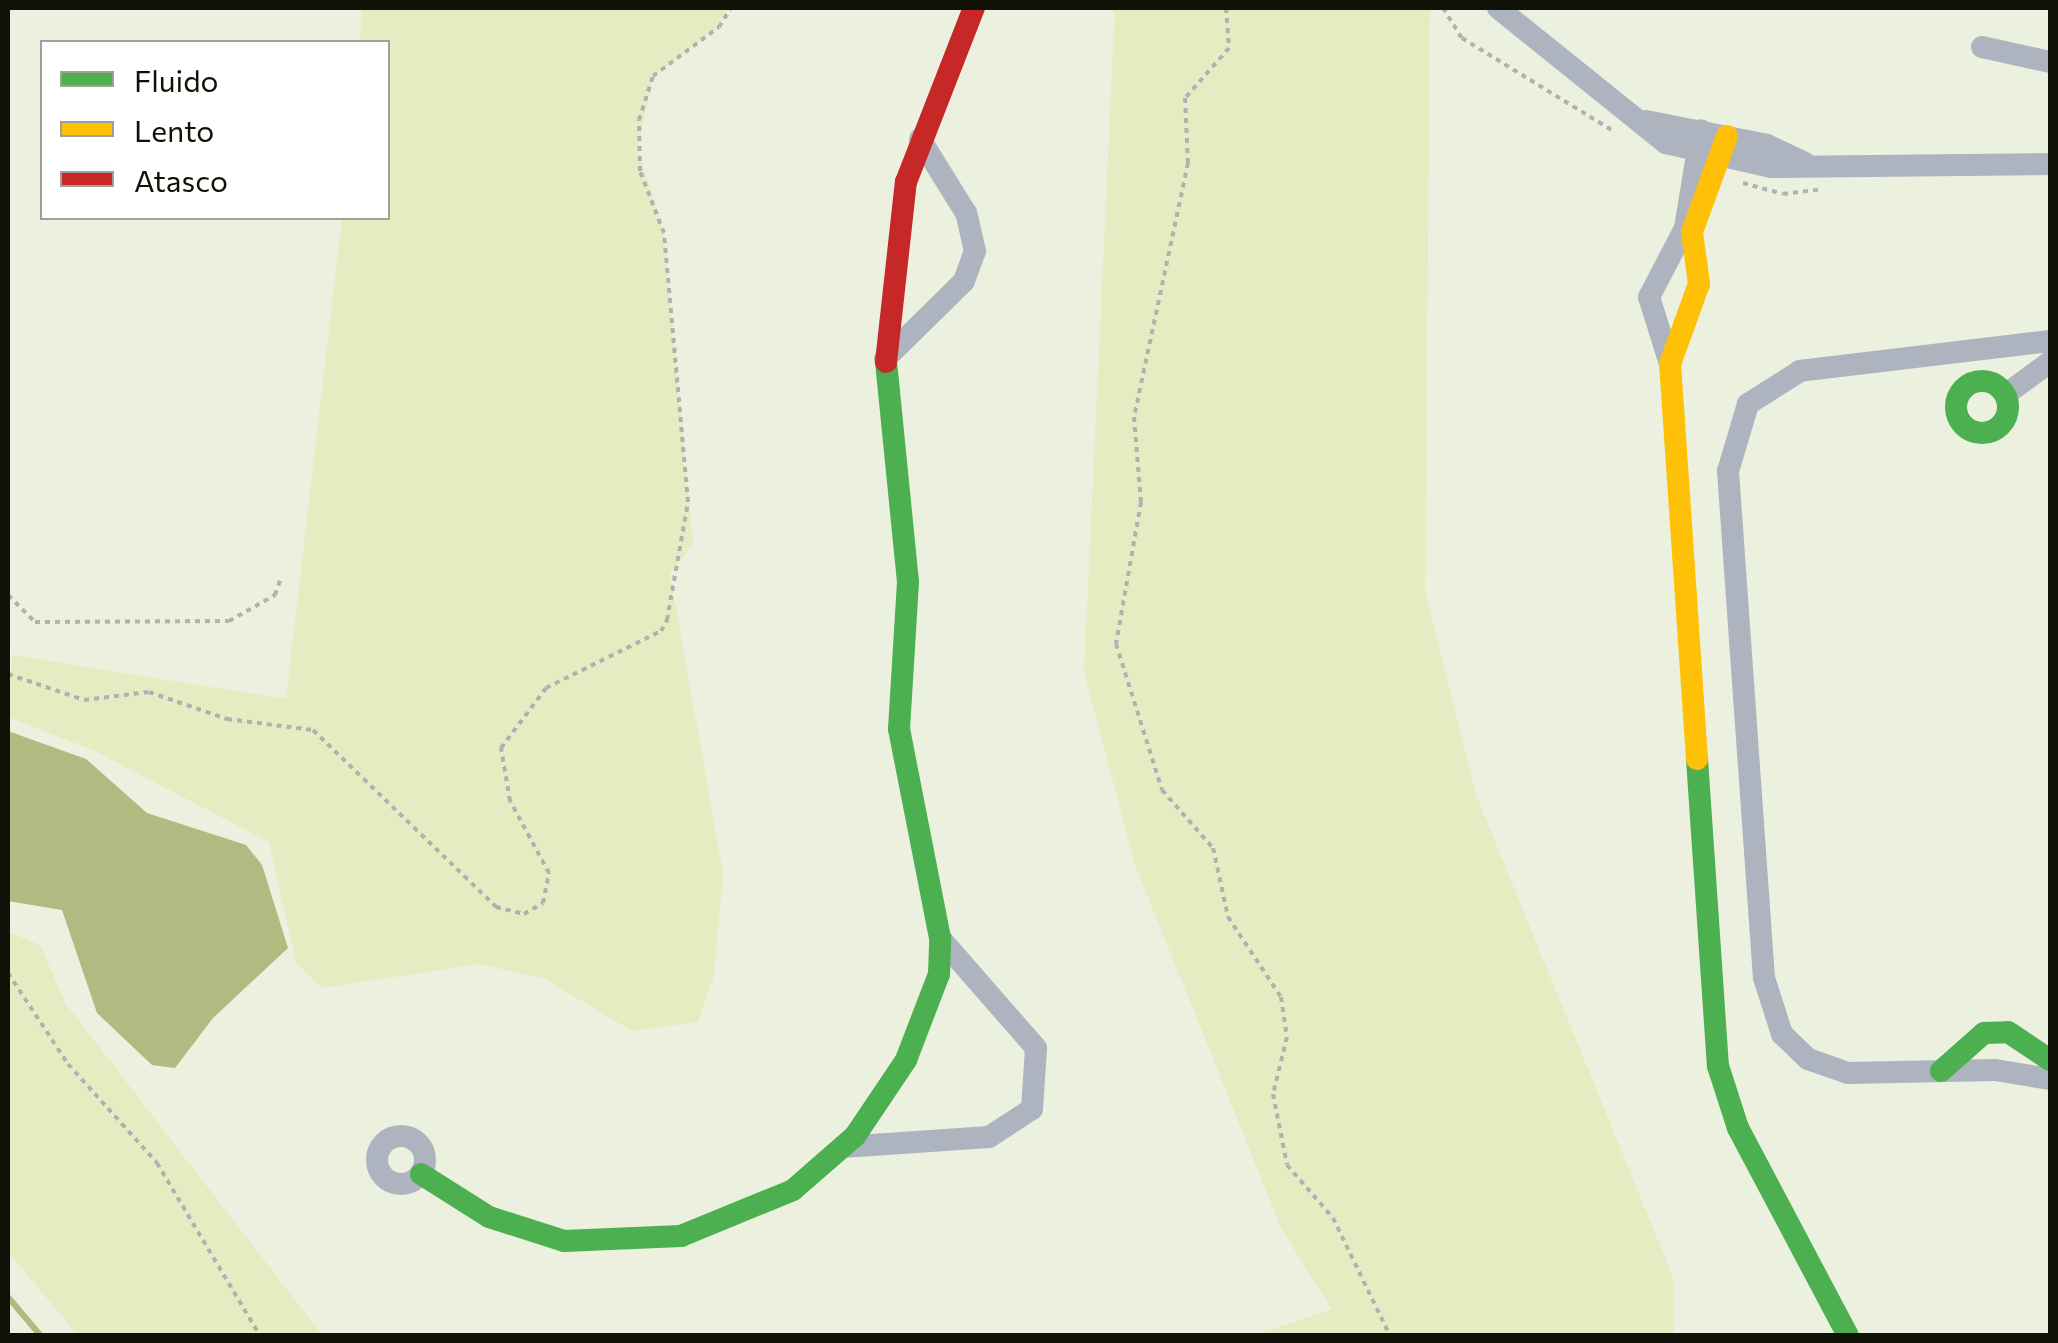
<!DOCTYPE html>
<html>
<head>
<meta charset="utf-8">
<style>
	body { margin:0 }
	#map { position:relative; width:2058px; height:1343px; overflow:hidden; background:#ecf0de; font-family:Commissioner,sans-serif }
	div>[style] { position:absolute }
	.green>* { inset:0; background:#e4ecc1 }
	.water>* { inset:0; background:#b1ba80 }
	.stream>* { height:6px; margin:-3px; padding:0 3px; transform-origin:3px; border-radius:3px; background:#b1ba80 }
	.path>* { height:4px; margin-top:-2px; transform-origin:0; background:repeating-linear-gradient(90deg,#aeb2b1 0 5px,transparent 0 10px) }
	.street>* { height:22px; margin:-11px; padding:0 11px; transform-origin:11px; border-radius:11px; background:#aeb4bf }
	.street>.ring { margin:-11px; padding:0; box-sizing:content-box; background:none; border:22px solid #aeb4bf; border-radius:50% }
	.fast>* { height:22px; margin:-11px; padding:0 11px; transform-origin:11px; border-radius:11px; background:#4caf50 }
	.fast>.ring { margin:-11px; padding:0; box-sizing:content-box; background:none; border:22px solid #4caf50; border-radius:50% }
	.slow>* { height:22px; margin:-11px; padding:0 11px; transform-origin:11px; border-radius:11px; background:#ffc107 }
	.jam>* { height:22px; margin:-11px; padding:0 11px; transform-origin:11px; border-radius:11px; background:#c62828 }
	span { translate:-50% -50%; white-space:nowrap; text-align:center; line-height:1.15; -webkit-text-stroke:8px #fff; paint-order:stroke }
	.frame { position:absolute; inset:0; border:10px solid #101207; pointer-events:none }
	.legend { position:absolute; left:40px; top:40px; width:350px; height:180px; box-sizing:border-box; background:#fff; border:2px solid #9fa09c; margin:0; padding:12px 18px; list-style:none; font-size:30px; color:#101207 }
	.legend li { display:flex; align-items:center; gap:20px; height:50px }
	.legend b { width:50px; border:2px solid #9fa09c }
</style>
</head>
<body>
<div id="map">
	<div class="green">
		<i style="clip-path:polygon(363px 8px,726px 8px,719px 27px,653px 76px,638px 149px,664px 233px,693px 544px,670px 574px,723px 873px,714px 976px,698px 1022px,632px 1031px,545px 979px,479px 964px,322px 988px,296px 963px,269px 842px,93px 750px,8px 717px,12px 655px,286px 699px,342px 218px,388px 218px,388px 42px,359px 42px)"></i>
		<i style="clip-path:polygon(1115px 8px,1430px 8px,1425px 592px,1476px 795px,1673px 1277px,1674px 1335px,1256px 1335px,1332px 1309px,1282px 1230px,1135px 865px,1084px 672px)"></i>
		<i style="clip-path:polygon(8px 932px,40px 945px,66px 1004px,322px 1335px,77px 1335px,8px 1251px)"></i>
	</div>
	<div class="water">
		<i style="clip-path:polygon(8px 731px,86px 759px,147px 813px,246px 845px,262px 865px,288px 948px,213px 1018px,175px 1068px,152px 1065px,97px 1013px,62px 910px,8px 901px)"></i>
	</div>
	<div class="stream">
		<i style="left:8px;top:1297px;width:51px;rotate:49.8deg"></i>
	</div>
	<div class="path">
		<i style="left:1226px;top:8px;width:40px;rotate:85.7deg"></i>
		<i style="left:1229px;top:48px;width:67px;rotate:131.3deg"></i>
		<i style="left:1185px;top:98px;width:65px;rotate:87.4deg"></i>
		<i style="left:1188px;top:163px;width:260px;rotate:102deg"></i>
		<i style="left:1134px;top:417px;width:85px;rotate:85.3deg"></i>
		<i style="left:1141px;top:502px;width:144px;rotate:100deg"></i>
		<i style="left:1116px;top:644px;width:153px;rotate:72.5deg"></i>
		<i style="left:1162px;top:790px;width:77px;rotate:48.7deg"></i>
		<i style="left:1213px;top:848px;width:71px;rotate:77.7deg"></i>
		<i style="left:1228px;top:917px;width:96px;rotate:56.5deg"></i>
		<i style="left:1281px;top:997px;width:40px;rotate:81.5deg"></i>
		<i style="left:1287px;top:1037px;width:59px;rotate:103.8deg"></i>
		<i style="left:1273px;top:1094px;width:72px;rotate:78.8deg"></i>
		<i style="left:1287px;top:1165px;width:70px;rotate:49deg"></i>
		<i style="left:1333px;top:1218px;width:131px;rotate:64.2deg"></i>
		<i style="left:1443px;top:8px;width:36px;rotate:58deg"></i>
		<i style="left:1462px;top:38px;width:180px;rotate:31.6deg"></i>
		<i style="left:1743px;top:183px;width:41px;rotate:15.4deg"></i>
		<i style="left:1783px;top:194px;width:38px;rotate:-7deg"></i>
		<i style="left:8px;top:595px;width:38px;rotate:45deg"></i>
		<i style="left:35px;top:622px;width:194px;rotate:-0.3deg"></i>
		<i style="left:229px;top:621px;width:53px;rotate:-29.5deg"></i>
		<i style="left:275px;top:595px;width:18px;rotate:-71deg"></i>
		<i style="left:8px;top:674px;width:80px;rotate:18.9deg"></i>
		<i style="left:84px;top:700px;width:65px;rotate:-7deg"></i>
		<i style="left:149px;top:692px;width:83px;rotate:19.1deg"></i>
		<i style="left:227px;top:719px;width:87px;rotate:7.3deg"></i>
		<i style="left:313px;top:730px;width:255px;rotate:44deg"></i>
		<i style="left:496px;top:907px;width:29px;rotate:14deg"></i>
		<i style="left:524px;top:914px;width:22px;rotate:-30deg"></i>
		<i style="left:543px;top:903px;width:31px;rotate:-79deg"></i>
		<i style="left:549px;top:873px;width:82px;rotate:-118.4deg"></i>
		<i style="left:510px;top:801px;width:54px;rotate:-99.6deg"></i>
		<i style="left:501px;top:748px;width:75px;rotate:-53.1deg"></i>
		<i style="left:546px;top:688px;width:128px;rotate:-26.4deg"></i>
		<i style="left:661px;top:631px;width:13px;rotate:-61deg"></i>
		<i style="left:667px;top:620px;width:120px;rotate:-79.9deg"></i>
		<i style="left:688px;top:502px;width:270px;rotate:-95.1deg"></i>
		<i style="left:664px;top:233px;width:66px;rotate:-111.2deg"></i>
		<i style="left:640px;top:171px;width:51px;rotate:-91.1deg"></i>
		<i style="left:639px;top:120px;width:46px;rotate:-72.3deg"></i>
		<i style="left:653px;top:76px;width:82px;rotate:-36.6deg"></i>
		<i style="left:719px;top:27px;width:22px;rotate:-58deg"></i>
		<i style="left:8px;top:973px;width:109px;rotate:56.6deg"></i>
		<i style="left:68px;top:1064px;width:133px;rotate:48deg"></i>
		<i style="left:157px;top:1163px;width:201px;rotate:59.2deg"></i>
	</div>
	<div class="street">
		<i style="left:1498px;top:8px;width:216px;rotate:38.8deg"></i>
		<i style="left:1666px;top:143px;width:108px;rotate:12.9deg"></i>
		<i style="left:1771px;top:167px;width:279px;rotate:-0.6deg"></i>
		<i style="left:1982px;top:47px;width:70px;rotate:12.4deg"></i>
		<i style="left:1646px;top:121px;width:123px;rotate:11.2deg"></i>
		<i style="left:1767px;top:145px;width:42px;rotate:25.3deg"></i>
		<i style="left:2050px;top:341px;width:252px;rotate:173.2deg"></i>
		<i style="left:1800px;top:371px;width:62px;rotate:147.6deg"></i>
		<i style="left:1748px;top:404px;width:70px;rotate:106.6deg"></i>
		<i style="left:1728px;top:471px;width:508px;rotate:85.94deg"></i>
		<i style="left:1764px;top:978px;width:59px;rotate:72.2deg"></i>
		<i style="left:1782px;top:1034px;width:36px;rotate:44deg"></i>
		<i style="left:1808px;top:1059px;width:42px;rotate:19.3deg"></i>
		<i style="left:1848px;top:1073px;width:147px;rotate:-1.2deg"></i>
		<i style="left:1995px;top:1070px;width:56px;rotate:9.3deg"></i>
		<i style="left:885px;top:359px;width:111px;rotate:-44.6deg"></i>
		<i style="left:964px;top:281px;width:32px;rotate:-70deg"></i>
		<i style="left:975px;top:251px;width:39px;rotate:-103deg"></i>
		<i style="left:966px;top:213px;width:87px;rotate:-121.9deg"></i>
		<i style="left:1670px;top:364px;width:70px;rotate:-107.4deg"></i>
		<i style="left:1649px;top:297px;width:78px;rotate:-62.4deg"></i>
		<i style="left:1685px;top:228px;width:99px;rotate:-80.7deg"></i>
		<i style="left:2005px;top:395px;width:56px;rotate:-36.3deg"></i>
		<i class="ring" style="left:377px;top:1136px;width:26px;height:26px"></i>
		<i style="left:843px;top:1147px;width:146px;rotate:-3.9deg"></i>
		<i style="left:989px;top:1137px;width:51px;rotate:-33.1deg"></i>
		<i style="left:1032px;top:1109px;width:61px;rotate:-86.2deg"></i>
		<i style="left:1036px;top:1048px;width:146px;rotate:-131.1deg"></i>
	</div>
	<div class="fast">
		<i class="ring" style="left:1956px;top:381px;width:30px;height:30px"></i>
		<i style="left:1697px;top:759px;width:308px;rotate:86.1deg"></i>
		<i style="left:1718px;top:1066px;width:65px;rotate:72.1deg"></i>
		<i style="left:1738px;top:1128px;width:235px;rotate:62.1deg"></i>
		<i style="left:1941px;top:1071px;width:57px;rotate:-41.5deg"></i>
		<i style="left:1984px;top:1033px;width:24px;rotate:-2deg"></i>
		<i style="left:2008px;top:1032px;width:50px;rotate:33.7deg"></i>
		<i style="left:421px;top:1174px;width:80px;rotate:32.3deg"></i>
		<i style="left:489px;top:1217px;width:79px;rotate:17.7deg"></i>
		<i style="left:564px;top:1241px;width:117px;rotate:-2.4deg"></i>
		<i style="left:681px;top:1236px;width:121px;rotate:-22.3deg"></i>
		<i style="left:793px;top:1190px;width:82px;rotate:-41.1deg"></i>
		<i style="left:855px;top:1136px;width:92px;rotate:-56.1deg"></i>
		<i style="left:906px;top:1060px;width:92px;rotate:-69deg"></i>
		<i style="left:939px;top:974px;width:36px;rotate:-88deg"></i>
		<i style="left:940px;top:938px;width:213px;rotate:-101.1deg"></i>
		<i style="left:899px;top:729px;width:147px;rotate:-86.5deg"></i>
		<i style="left:908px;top:582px;width:221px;rotate:-95.7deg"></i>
	</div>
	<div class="slow">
		<i style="left:1697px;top:759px;width:396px;rotate:-93.9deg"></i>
		<i style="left:1670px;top:364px;width:85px;rotate:-70.1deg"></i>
		<i style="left:1699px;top:284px;width:52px;rotate:-97.7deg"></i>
		<i style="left:1692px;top:232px;width:102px;rotate:-70deg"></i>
	</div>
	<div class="jam">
		<i style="left:886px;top:362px;width:181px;rotate:-83.7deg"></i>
		<i style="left:906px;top:182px;width:187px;rotate:-68.7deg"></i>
	</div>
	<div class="frame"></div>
	<ul class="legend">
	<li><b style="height:12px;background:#4caf50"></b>Fluido</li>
	<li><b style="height:12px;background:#ffc107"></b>Lento</li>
	<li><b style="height:12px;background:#c62828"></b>Atasco</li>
	</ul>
</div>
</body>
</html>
